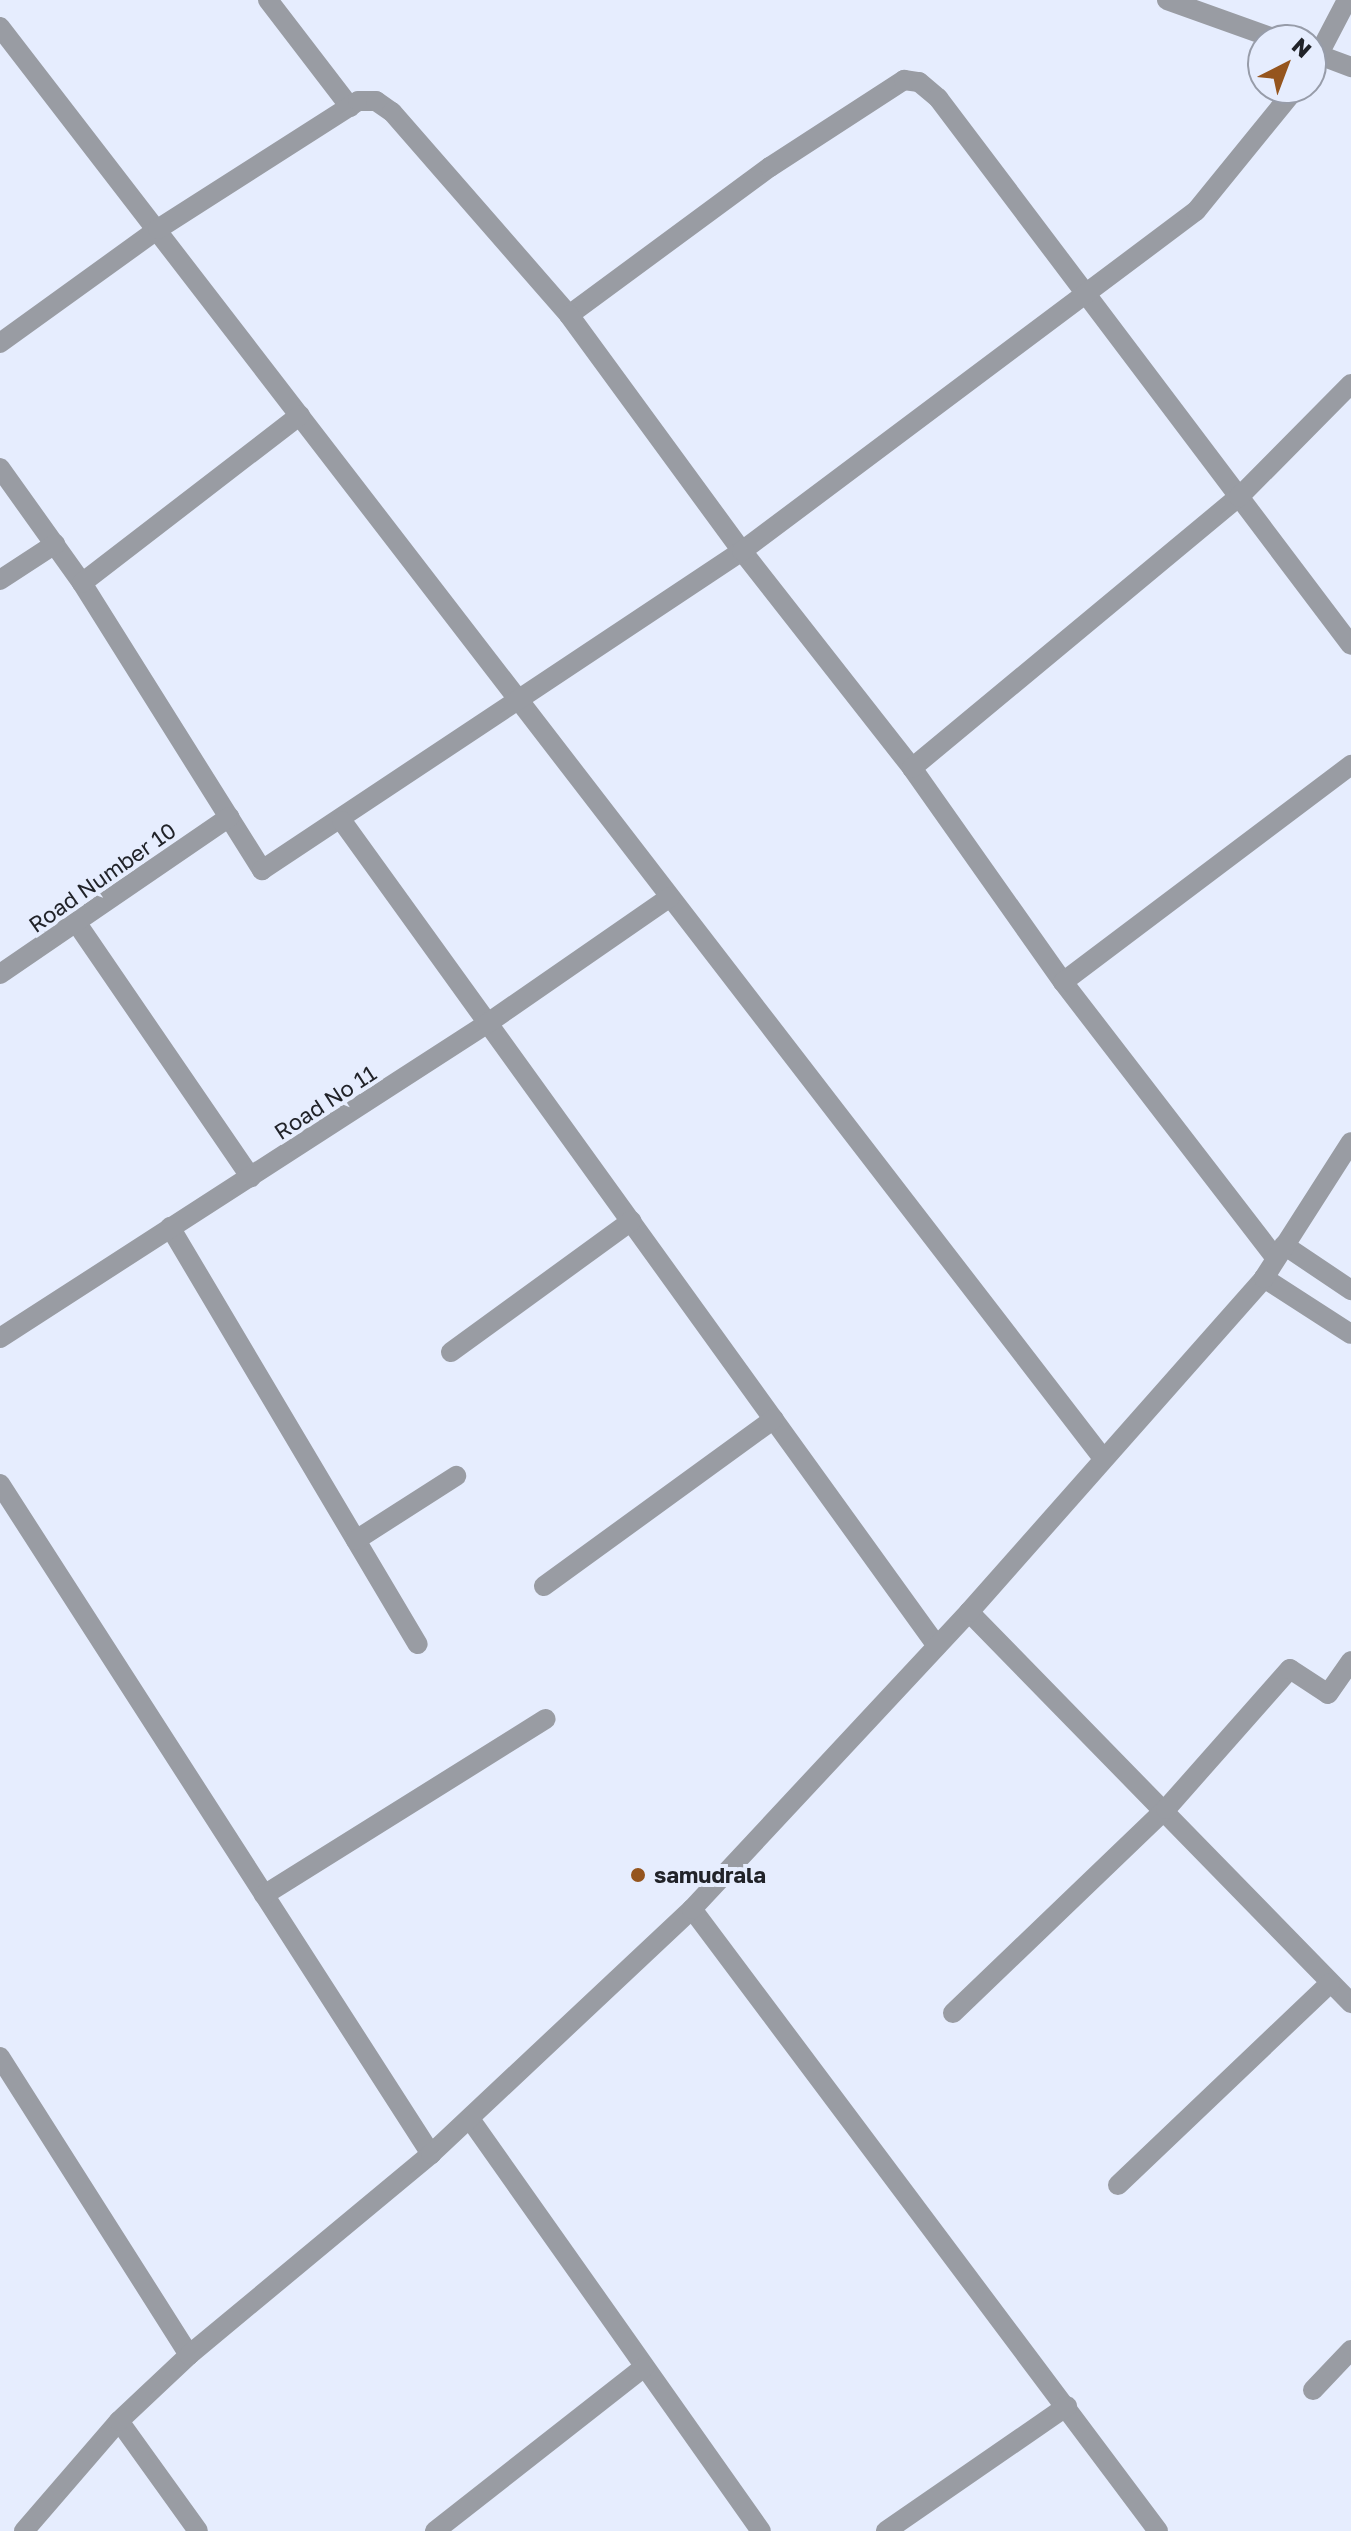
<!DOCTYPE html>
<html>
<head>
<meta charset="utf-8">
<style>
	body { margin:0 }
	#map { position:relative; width:1351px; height:2531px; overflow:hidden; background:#e6edfe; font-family:"Golos Text",sans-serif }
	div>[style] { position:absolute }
	.minor>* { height:20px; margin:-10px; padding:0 10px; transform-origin:10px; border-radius:10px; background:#999ca3 }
	.dots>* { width:22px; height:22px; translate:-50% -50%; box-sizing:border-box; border:4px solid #e6edfe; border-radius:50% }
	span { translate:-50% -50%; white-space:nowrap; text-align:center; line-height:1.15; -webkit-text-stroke:8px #e6edfe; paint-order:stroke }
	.street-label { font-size:22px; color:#212329 }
	.poi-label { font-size:22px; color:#212329; font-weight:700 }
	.left { translate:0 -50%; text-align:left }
	.north { position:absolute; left:1247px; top:24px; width:80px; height:80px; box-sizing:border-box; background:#e6edfe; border:2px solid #979ca9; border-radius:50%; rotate:42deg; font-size:22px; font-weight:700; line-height:32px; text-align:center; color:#212329 }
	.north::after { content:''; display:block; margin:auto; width:28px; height:36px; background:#95551e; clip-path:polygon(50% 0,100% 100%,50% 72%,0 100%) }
</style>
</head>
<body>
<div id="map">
	<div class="minor">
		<i style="left:268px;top:0;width:135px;rotate:52.5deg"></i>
		<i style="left:1167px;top:0;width:119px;rotate:19.7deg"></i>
		<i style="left:0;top:27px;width:1807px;rotate:52.38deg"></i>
		<i style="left:1311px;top:52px;width:43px;rotate:20.6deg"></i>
		<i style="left:1311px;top:69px;width:78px;rotate:-62.4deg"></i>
		<i style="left:569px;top:315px;width:250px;rotate:-36.4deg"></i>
		<i style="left:770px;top:167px;width:160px;rotate:-33deg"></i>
		<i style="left:904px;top:80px;width:15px;rotate:8deg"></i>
		<i style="left:919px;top:82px;width:25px;rotate:40deg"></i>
		<i style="left:938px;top:98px;width:685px;rotate:52.95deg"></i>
		<i style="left:0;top:343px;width:195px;rotate:-35.8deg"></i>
		<i style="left:158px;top:229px;width:237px;rotate:-32.6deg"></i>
		<i style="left:358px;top:101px;width:18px"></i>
		<i style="left:376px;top:101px;width:19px;rotate:35deg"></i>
		<i style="left:392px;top:112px;width:269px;rotate:48.9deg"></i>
		<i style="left:569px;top:315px;width:293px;rotate:53.8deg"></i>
		<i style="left:742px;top:551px;width:276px;rotate:51.9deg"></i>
		<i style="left:912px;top:768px;width:262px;rotate:54.8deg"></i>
		<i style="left:1063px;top:982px;width:349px;rotate:52.4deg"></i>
		<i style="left:0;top:468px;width:141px;rotate:54.5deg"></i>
		<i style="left:82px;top:583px;width:339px;rotate:57.9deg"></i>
		<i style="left:262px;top:870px;width:576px;rotate:-33.61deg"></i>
		<i style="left:742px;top:551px;width:567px;rotate:-36.83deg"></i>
		<i style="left:1196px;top:211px;width:159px;rotate:-50.9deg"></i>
		<i style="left:0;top:580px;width:66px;rotate:-33.2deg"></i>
		<i style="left:82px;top:583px;width:275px;rotate:-37.6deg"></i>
		<i style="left:912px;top:768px;width:425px;rotate:-39.7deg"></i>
		<i style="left:1239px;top:497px;width:159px;rotate:-45.3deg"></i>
		<i style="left:342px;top:821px;width:1017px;rotate:54.2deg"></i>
		<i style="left:78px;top:925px;width:306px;rotate:55.6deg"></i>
		<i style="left:0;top:974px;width:278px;rotate:-34.4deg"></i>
		<i style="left:1063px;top:982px;width:361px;rotate:-37deg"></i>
		<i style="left:170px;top:1227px;width:485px;rotate:59.3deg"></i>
		<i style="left:1284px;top:1245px;width:81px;rotate:33.9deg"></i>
		<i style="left:1264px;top:1278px;width:103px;rotate:32.8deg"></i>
		<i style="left:0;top:1338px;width:581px;rotate:-32.84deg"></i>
		<i style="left:488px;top:1023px;width:221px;rotate:-34.7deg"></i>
		<i style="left:451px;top:1352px;width:223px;rotate:-36deg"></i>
		<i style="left:0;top:1484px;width:797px;rotate:57.25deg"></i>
		<i style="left:356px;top:1540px;width:119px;rotate:-32.6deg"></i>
		<i style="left:544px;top:1586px;width:284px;rotate:-36deg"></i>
		<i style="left:969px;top:1612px;width:547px;rotate:45.67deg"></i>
		<i style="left:264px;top:1895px;width:332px;rotate:-32deg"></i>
		<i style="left:692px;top:1909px;width:777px;rotate:53.16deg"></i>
		<i style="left:953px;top:2013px;width:295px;rotate:-43.8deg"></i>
		<i style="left:1166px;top:1809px;width:187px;rotate:-48.5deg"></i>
		<i style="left:1290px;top:1669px;width:45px;rotate:33.3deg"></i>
		<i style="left:1328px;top:1694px;width:40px;rotate:-55.1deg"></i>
		<i style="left:0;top:2057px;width:353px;rotate:57.6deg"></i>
		<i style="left:470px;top:2119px;width:504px;rotate:54.77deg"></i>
		<i style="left:1118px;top:2185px;width:293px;rotate:-43.6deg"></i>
		<i style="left:1313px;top:2390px;width:55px;rotate:-46.5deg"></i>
		<i style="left:119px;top:2421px;width:135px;rotate:54.3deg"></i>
		<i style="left:24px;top:2531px;width:145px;rotate:-49.2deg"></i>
		<i style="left:119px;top:2421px;width:96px;rotate:-43.3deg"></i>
		<i style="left:189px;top:2355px;width:315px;rotate:-39.7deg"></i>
		<i style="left:431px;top:2154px;width:358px;rotate:-43.2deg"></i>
		<i style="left:692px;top:1909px;width:406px;rotate:-47deg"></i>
		<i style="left:969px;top:1612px;width:446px;rotate:-48.5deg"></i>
		<i style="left:1264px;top:1278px;width:161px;rotate:-57.4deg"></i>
		<i style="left:435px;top:2531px;width:266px;rotate:-38.1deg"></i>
		<i style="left:886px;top:2531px;width:220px;rotate:-34.6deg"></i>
	</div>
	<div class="dots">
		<i style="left:638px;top:1875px;background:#95551e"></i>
	</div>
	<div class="street-label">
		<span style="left:102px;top:877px;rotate:-35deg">Road Number 10</span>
		<span style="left:325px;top:1102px;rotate:-33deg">Road No 11</span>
	</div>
	<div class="poi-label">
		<span class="left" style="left:654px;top:1875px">samudrala</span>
	</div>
	<div class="north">N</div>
</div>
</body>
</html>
